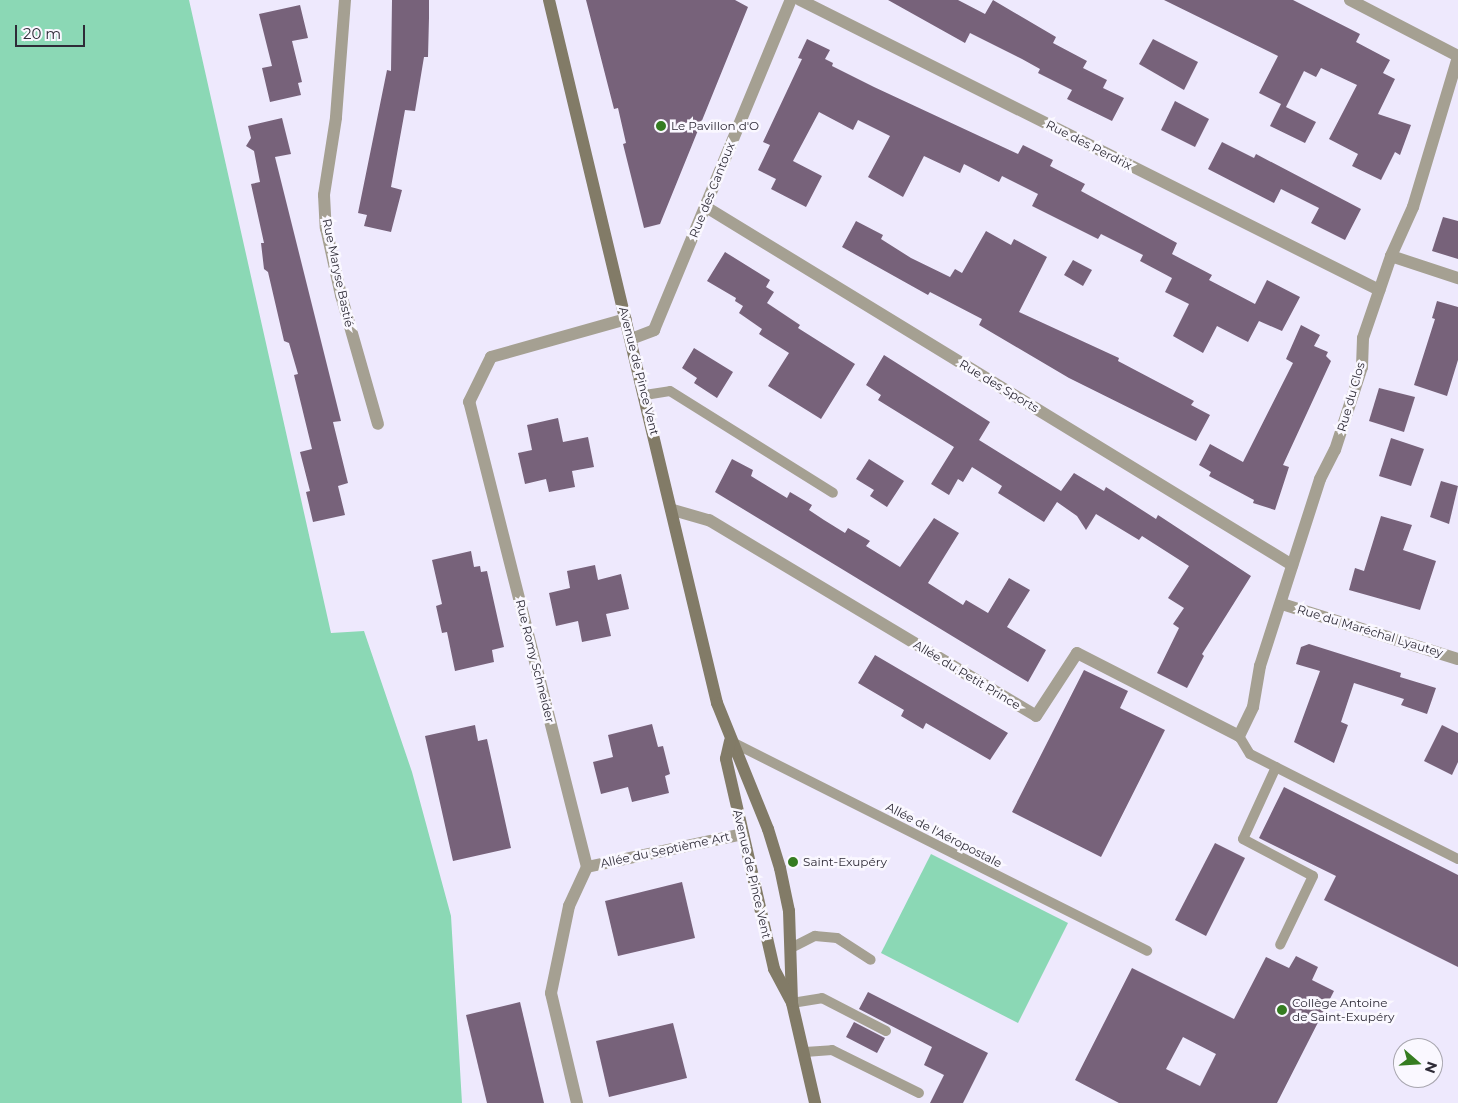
<!DOCTYPE html>
<html>
<head>
<meta charset="utf-8">
<style>
	body { margin:0 }
	#map { position:relative; width:1458px; height:1103px; overflow:hidden; background:#eee9fd; font-family:Montserrat,sans-serif }
	div>[style] { position:absolute }
	.green>* { inset:0; background:#8bd8b5 }
	.building>* { inset:0; background:#77627a }
	.lane>* { height:10px; margin:-5px; padding:0 5px; transform-origin:5px; border-radius:5px; background:#a5a092 }
	.street>* { height:12px; margin:-6px; padding:0 6px; transform-origin:6px; border-radius:6px; background:#a5a092 }
	.secondary>* { height:12px; margin:-6px; padding:0 6px; transform-origin:6px; border-radius:6px; background:#827b67 }
	.dots>* { width:14px; height:14px; translate:-50% -50%; box-sizing:border-box; border:2px solid #faf8ff; border-radius:50% }
	span { translate:-50% -50%; white-space:nowrap; text-align:center; line-height:1.15; -webkit-text-stroke:5px #faf8ff; paint-order:stroke }
	.poi-label { font-size:12px; color:#2e2b37 }
	.left { translate:0 -50%; text-align:left }
	.street-label { font-size:12px; color:#2e2b37 }
	.north { position:absolute; left:1393px; top:1038px; width:50px; height:50px; box-sizing:border-box; background:#faf8ff; border:1px solid #a8a6af; border-radius:50%; rotate:109deg; font-size:14px; font-weight:700; line-height:20px; text-align:center; color:#2e2b37 }
	.north::after { content:''; display:block; margin:auto; width:18px; height:22px; background:#357c21; clip-path:polygon(50% 0,100% 100%,50% 72%,0 100%) }
	.scale { position:absolute; left:15px; top:25px; width:70px; height:22px; box-sizing:border-box; border:2px solid #2e2b37; border-top:0; padding-left:6px; font-size:15px; line-height:18px; white-space:nowrap; color:#2e2b37; -webkit-text-stroke:4px #faf8ff; paint-order:stroke }
</style>
</head>
<body>
<div id="map">
	<div class="green">
		<i style="clip-path:polygon(0 0,189px 0,331px 633px,364px 631px,412px 772px,451px 916px,462px 1103px,0 1103px)"></i>
		<i style="clip-path:polygon(931px 854px,1068px 923px,1018px 1023px,881px 953px)"></i>
	</div>
	<div class="building">
		<i style="clip-path:polygon(392px 0,429px 0,429px 18px,428px 57px,424px 57px,415px 111px,405px 110px,391px 187px,402px 190px,391px 232px,364px 226px,367px 215px,358px 213px,387px 70px,391px 71px)"></i>
		<i style="clip-path:polygon(586px 0,735px 0,748px 7px,660px 224px,644px 228px,623px 144px,626px 143px,618px 108px,614px 109px)"></i>
		<i style="clip-path:polygon(888px 0,958px 0,985px 14px,993px 0,1056px 37px,1053px 43px,1087px 61px,1083px 68px,1107px 80px,1103px 88px,1124px 98px,1112px 121px,1067px 99px,1072px 90px,1038px 73px,1040px 69px,1022px 59px,970px 33px,965px 43px)"></i>
		<i style="clip-path:polygon(1164px 0,1293px 0,1360px 34px,1356px 42px,1390px 60px,1383px 73px,1395px 79px,1378px 114px,1411px 125px,1400px 155px,1395px 152px,1381px 180px,1352px 166px,1358px 154px,1329px 139px,1357px 85px,1321px 68px,1316px 77px,1304px 71px,1286px 107px,1316px 122px,1305px 143px,1270px 126px,1281px 104px,1259px 93px,1278px 56px)"></i>
		<i style="clip-path:polygon(300px 5px,308px 38px,292px 41px,302px 82px,298px 83px,301px 95px,270px 102px,262px 68px,272px 66px,259px 14px)"></i>
		<i style="clip-path:polygon(807px 39px,830px 50px,825px 59px,833px 63px,832px 66px,874px 87px,1018px 154px,1023px 145px,1053px 160px,1050px 166px,1085px 184px,1081px 191px,1177px 243px,1172px 254px,1212px 275px,1209px 280px,1255px 304px,1267px 280px,1300px 297px,1282px 331px,1259px 321px,1248px 342px,1217px 326px,1203px 353px,1173px 336px,1189px 304px,1165px 292px,1172px 278px,1140px 261px,1143px 255px,1101px 234px,1098px 239px,1032px 206px,1038px 194px,1002px 176px,999px 182px,964px 164px,960px 173px,924px 156px,903px 197px,868px 177px,890px 136px,858px 120px,853px 130px,819px 112px,793px 161px,822px 176px,806px 207px,771px 189px,776px 179px,758px 170px,770px 145px,763px 142px,802px 59px,798px 58px)"></i>
		<i style="clip-path:polygon(1153px 39px,1198px 62px,1184px 90px,1139px 64px)"></i>
		<i style="clip-path:polygon(1175px 101px,1209px 119px,1195px 147px,1161px 130px)"></i>
		<i style="clip-path:polygon(282px 118px,291px 154px,275px 157px,341px 421px,333px 422px,348px 483px,338px 486px,345px 515px,313px 522px,306px 492px,310px 491px,300px 452px,312px 449px,294px 375px,298px 374px,289px 343px,284px 341px,268px 272px,264px 269px,261px 243px,264px 243px,251px 184px,260px 182px,254px 151px,246px 146px,251px 138px,248px 126px)"></i>
		<i style="clip-path:polygon(1222px 142px,1254px 158px,1256px 154px,1361px 209px,1345px 240px,1311px 223px,1319px 208px,1281px 189px,1274px 203px,1208px 169px)"></i>
		<i style="clip-path:polygon(1443px 217px,1458px 221px,1458px 259px,1432px 251px)"></i>
		<i style="clip-path:polygon(856px 221px,883px 235px,881px 239px,911px 258px,950px 277px,955px 269px,962px 273px,986px 231px,1011px 245px,1014px 239px,1047px 257px,1019px 312px,1119px 358px,1118px 361px,1194px 401px,1191px 405px,1210px 415px,1196px 441px,1069px 378px,979px 325px,982px 319px,930px 292px,928px 295px,842px 247px)"></i>
		<i style="clip-path:polygon(725px 252px,770px 280px,766px 287px,774px 292px,767px 303px,800px 325px,798px 328px,855px 364px,821px 419px,768px 386px,789px 353px,759px 334px,762px 329px,739px 313px,743px 306px,735px 301px,736px 298px,707px 281px)"></i>
		<i style="clip-path:polygon(1073px 260px,1092px 270px,1083px 286px,1064px 275px)"></i>
		<i style="clip-path:polygon(1437px 301px,1458px 307px,1458px 360px,1447px 396px,1414px 385px,1435px 319px,1432px 318px)"></i>
		<i style="clip-path:polygon(1301px 325px,1320px 335px,1314px 346px,1328px 352px,1326px 356px,1331px 361px,1283px 465px,1289px 467px,1275px 510px,1253px 503px,1254px 500px,1209px 476px,1211px 472px,1199px 465px,1210px 444px,1243px 462px,1293px 363px,1286px 359px)"></i>
		<i style="clip-path:polygon(694px 348px,733px 372px,717px 398px,694px 383px,697px 378px,682px 368px)"></i>
		<i style="clip-path:polygon(884px 355px,990px 422px,979px 440px,1061px 491px,1074px 473px,1104px 491px,1106px 487px,1156px 519px,1158px 515px,1251px 576px,1202px 654px,1204px 656px,1187px 688px,1157px 673px,1179px 628px,1173px 624px,1184px 608px,1168px 598px,1189px 566px,1142px 536px,1139px 540px,1096px 514px,1086px 530px,1077px 516px,1057px 502px,1044px 522px,998px 493px,1002px 486px,972px 467px,963px 482px,958px 479px,949px 495px,931px 484px,954px 447px,878px 400px,881px 395px,866px 385px)"></i>
		<i style="clip-path:polygon(1379px 388px,1415px 397px,1404px 432px,1369px 421px)"></i>
		<i style="clip-path:polygon(558px 418px,563px 442px,588px 437px,594px 467px,572px 471px,575px 487px,549px 492px,546px 479px,525px 484px,518px 453px,532px 450px,527px 425px)"></i>
		<i style="clip-path:polygon(1391px 438px,1424px 449px,1411px 486px,1379px 476px)"></i>
		<i style="clip-path:polygon(732px 459px,753px 470px,751px 476px,787px 498px,790px 492px,812px 505px,809px 510px,824px 520px,845px 533px,848px 528px,870px 541px,866px 546px,900px 567px,934px 518px,959px 533px,928px 583px,963px 605px,966px 600px,988px 613px,1009px 578px,1030px 590px,1007px 627px,1046px 650px,1028px 682px,715px 492px)"></i>
		<i style="clip-path:polygon(869px 459px,904px 481px,887px 507px,870px 496px,874px 490px,856px 479px)"></i>
		<i style="clip-path:polygon(1441px 481px,1458px 486px,1449px 524px,1430px 517px)"></i>
		<i style="clip-path:polygon(1381px 516px,1412px 525px,1403px 550px,1436px 561px,1420px 610px,1349px 590px,1355px 568px,1364px 571px)"></i>
		<i style="clip-path:polygon(471px 551px,474px 567px,480px 566px,481px 572px,487px 571px,504px 647px,492px 650px,494px 662px,455px 671px,447px 632px,442px 633px,436px 606px,442px 604px,432px 560px)"></i>
		<i style="clip-path:polygon(595px 565px,598px 580px,621px 574px,629px 609px,606px 614px,611px 636px,582px 642px,578px 621px,556px 626px,549px 593px,570px 588px,567px 571px)"></i>
		<i style="clip-path:polygon(1309px 644px,1401px 673px,1400px 677px,1436px 688px,1427px 714px,1401px 705px,1404px 699px,1354px 683px,1341px 722px,1348px 725px,1334px 763px,1294px 742px,1320px 671px,1296px 664px,1301px 647px)"></i>
		<i style="clip-path:polygon(875px 655px,1008px 733px,990px 760px,926px 723px,923px 729px,901px 716px,904px 710px,858px 683px)"></i>
		<i style="clip-path:polygon(1084px 670px,1128px 691px,1120px 708px,1165px 730px,1101px 857px,1012px 812px)"></i>
		<i style="clip-path:polygon(652px 724px,658px 747px,663px 746px,670px 774px,665px 776px,669px 793px,632px 802px,628px 787px,601px 794px,593px 762px,613px 757px,608px 735px)"></i>
		<i style="clip-path:polygon(475px 725px,478px 741px,487px 739px,511px 848px,453px 861px,425px 736px)"></i>
		<i style="clip-path:polygon(1442px 725px,1458px 733px,1458px 762px,1452px 775px,1424px 761px)"></i>
		<i style="clip-path:polygon(1284px 787px,1458px 875px,1458px 967px,1324px 900px,1336px 876px,1259px 838px)"></i>
		<i style="clip-path:polygon(1215px 843px,1245px 858px,1206px 936px,1175px 920px)"></i>
		<i style="clip-path:polygon(682px 882px,695px 938px,618px 956px,605px 901px)"></i>
		<i style="clip-path:polygon(evenodd,1296px 956px,1318px 967px,1312px 980px,1334px 991px,1277px 1103px,1119px 1103px,1075px 1080px,1132px 968px,1234px 1019px,1266px 957px,1289px 968px,1296px 956px,1183px 1037px,1216px 1054px,1200px 1086px,1166px 1069px,1183px 1037px)"></i>
		<i style="clip-path:polygon(868px 992px,988px 1053px,963px 1103px,930px 1103px,944px 1075px,924px 1065px,932px 1047px,859px 1009px)"></i>
		<i style="clip-path:polygon(520px 1002px,544px 1103px,487px 1103px,466px 1015px)"></i>
		<i style="clip-path:polygon(854px 1022px,885px 1038px,877px 1053px,846px 1037px)"></i>
		<i style="clip-path:polygon(673px 1023px,687px 1078px,609px 1097px,596px 1041px)"></i>
	</div>
	<div class="lane">
		<i style="left:645px;top:395px;width:25px;rotate:-9deg"></i>
		<i style="left:670px;top:391px;width:192px;rotate:32deg"></i>
		<i style="left:1239px;top:736px;width:21px;rotate:59deg"></i>
		<i style="left:1250px;top:754px;width:233px;rotate:26.8deg"></i>
		<i style="left:730px;top:741px;width:467px;rotate:26.7deg"></i>
		<i style="left:1276px;top:767px;width:79px;rotate:114.6deg"></i>
		<i style="left:1243px;top:839px;width:79px;rotate:27.9deg"></i>
		<i style="left:1313px;top:876px;width:76px;rotate:115.6deg"></i>
		<i style="left:791px;top:948px;width:27px;rotate:-27deg"></i>
		<i style="left:815px;top:936px;width:22px;rotate:5deg"></i>
		<i style="left:837px;top:938px;width:40px;rotate:32.9deg"></i>
		<i style="left:792px;top:1003px;width:30px;rotate:-9deg"></i>
		<i style="left:822px;top:998px;width:72px;rotate:27.3deg"></i>
		<i style="left:805px;top:1052px;width:27px;rotate:-4deg"></i>
		<i style="left:832px;top:1050px;width:97px;rotate:26.3deg"></i>
	</div>
	<div class="street">
		<i style="left:345px;top:0;width:118px;rotate:94.4deg"></i>
		<i style="left:336px;top:118px;width:78px;rotate:98.9deg"></i>
		<i style="left:324px;top:195px;width:33px;rotate:87deg"></i>
		<i style="left:326px;top:228px;width:69px;rotate:77.4deg"></i>
		<i style="left:341px;top:295px;width:134px;rotate:74deg"></i>
		<i style="left:800px;top:0;width:648px;rotate:26.6deg"></i>
		<i style="left:1350px;top:0;width:122px;rotate:27.4deg"></i>
		<i style="left:706px;top:207px;width:687px;rotate:31.42deg"></i>
		<i style="left:1391px;top:256px;width:71px;rotate:18.2deg"></i>
		<i style="left:631px;top:339px;width:25px;rotate:-21deg"></i>
		<i style="left:654px;top:330px;width:357px;rotate:-67.5deg"></i>
		<i style="left:673px;top:510px;width:37px;rotate:16deg"></i>
		<i style="left:709px;top:520px;width:381px;rotate:30.9deg"></i>
		<i style="left:1036px;top:716px;width:75px;rotate:-56.9deg"></i>
		<i style="left:1077px;top:653px;width:182px;rotate:27.1deg"></i>
		<i style="left:1239px;top:736px;width:32px;rotate:-64deg"></i>
		<i style="left:1253px;top:707px;width:42px;rotate:-80.3deg"></i>
		<i style="left:1260px;top:666px;width:196px;rotate:-72.2deg"></i>
		<i style="left:1320px;top:479px;width:33px;rotate:-63deg"></i>
		<i style="left:1335px;top:450px;width:87px;rotate:-72deg"></i>
		<i style="left:1362px;top:367px;width:29px;rotate:-88deg"></i>
		<i style="left:1363px;top:338px;width:87px;rotate:-71.1deg"></i>
		<i style="left:1391px;top:256px;width:54px;rotate:-65.8deg"></i>
		<i style="left:1413px;top:207px;width:157px;rotate:-73.3deg"></i>
		<i style="left:1282px;top:604px;width:184px;rotate:17.4deg"></i>
		<i style="left:587px;top:867px;width:159px;rotate:-11.9deg"></i>
		<i style="left:577px;top:1103px;width:113px;rotate:-103.3deg"></i>
		<i style="left:551px;top:993px;width:89px;rotate:-78.3deg"></i>
		<i style="left:569px;top:906px;width:43px;rotate:-65.2deg"></i>
		<i style="left:587px;top:867px;width:480px;rotate:-104.2deg"></i>
		<i style="left:469px;top:402px;width:50px;rotate:-63.9deg"></i>
		<i style="left:491px;top:357px;width:140px;rotate:-15.7deg"></i>
	</div>
	<div class="secondary">
		<i style="left:549px;top:0;width:723px;rotate:76.56deg"></i>
		<i style="left:717px;top:703px;width:136px;rotate:68deg"></i>
		<i style="left:768px;top:829px;width:41px;rotate:72.9deg"></i>
		<i style="left:780px;top:868px;width:44px;rotate:78.2deg"></i>
		<i style="left:789px;top:911px;width:92px;rotate:88.1deg"></i>
		<i style="left:792px;top:1003px;width:103px;rotate:77deg"></i>
		<i style="left:730px;top:741px;width:18px;rotate:103deg"></i>
		<i style="left:726px;top:759px;width:215px;rotate:77.1deg"></i>
		<i style="left:774px;top:969px;width:36px;rotate:62deg"></i>
	</div>
	<div class="dots">
		<i style="left:661px;top:126px;background:#357c21"></i>
		<i style="left:793px;top:862px;background:#357c21"></i>
		<i style="left:1282px;top:1010px;background:#357c21"></i>
	</div>
	<div class="poi-label">
		<span class="left" style="left:671px;top:126px">Le Pavillon d'O</span>
		<span class="left" style="left:803px;top:862px">Saint-Exupéry</span>
		<span class="left" style="left:1292px;top:1010px">Collège Antoine<br>de Saint-Exupéry</span>
	</div>
	<div class="street-label">
		<span style="left:1089px;top:145px;rotate:27deg">Rue des Perdrix</span>
		<span style="left:712px;top:190px;rotate:-68deg">Rue des Cantoux</span>
		<span style="left:338px;top:273px;rotate:78deg">Rue Maryse Bastié</span>
		<span style="left:639px;top:371px;rotate:76deg">Avenue de Pince Vent</span>
		<span style="left:999px;top:386px;rotate:31deg">Rue des Sports</span>
		<span style="left:1351px;top:397px;rotate:-74deg">Rue du Clos</span>
		<span style="left:1370px;top:631px;rotate:17deg">Rue du Maréchal Lyautey</span>
		<span style="left:535px;top:661px;rotate:76deg">Rue Romy Schneider</span>
		<span style="left:967px;top:675px;rotate:31deg">Allée du Petit Prince</span>
		<span style="left:944px;top:835px;rotate:27deg">Allée de l'Aéropostale</span>
		<span style="left:665px;top:850px;rotate:-12deg">Allée du Septième Art</span>
		<span style="left:752px;top:874px;rotate:77deg">Avenue de Pince Vent</span>
	</div>
	<div class="north">N</div>
	<div class="scale">20 m</div>
</div>
</body>
</html>
